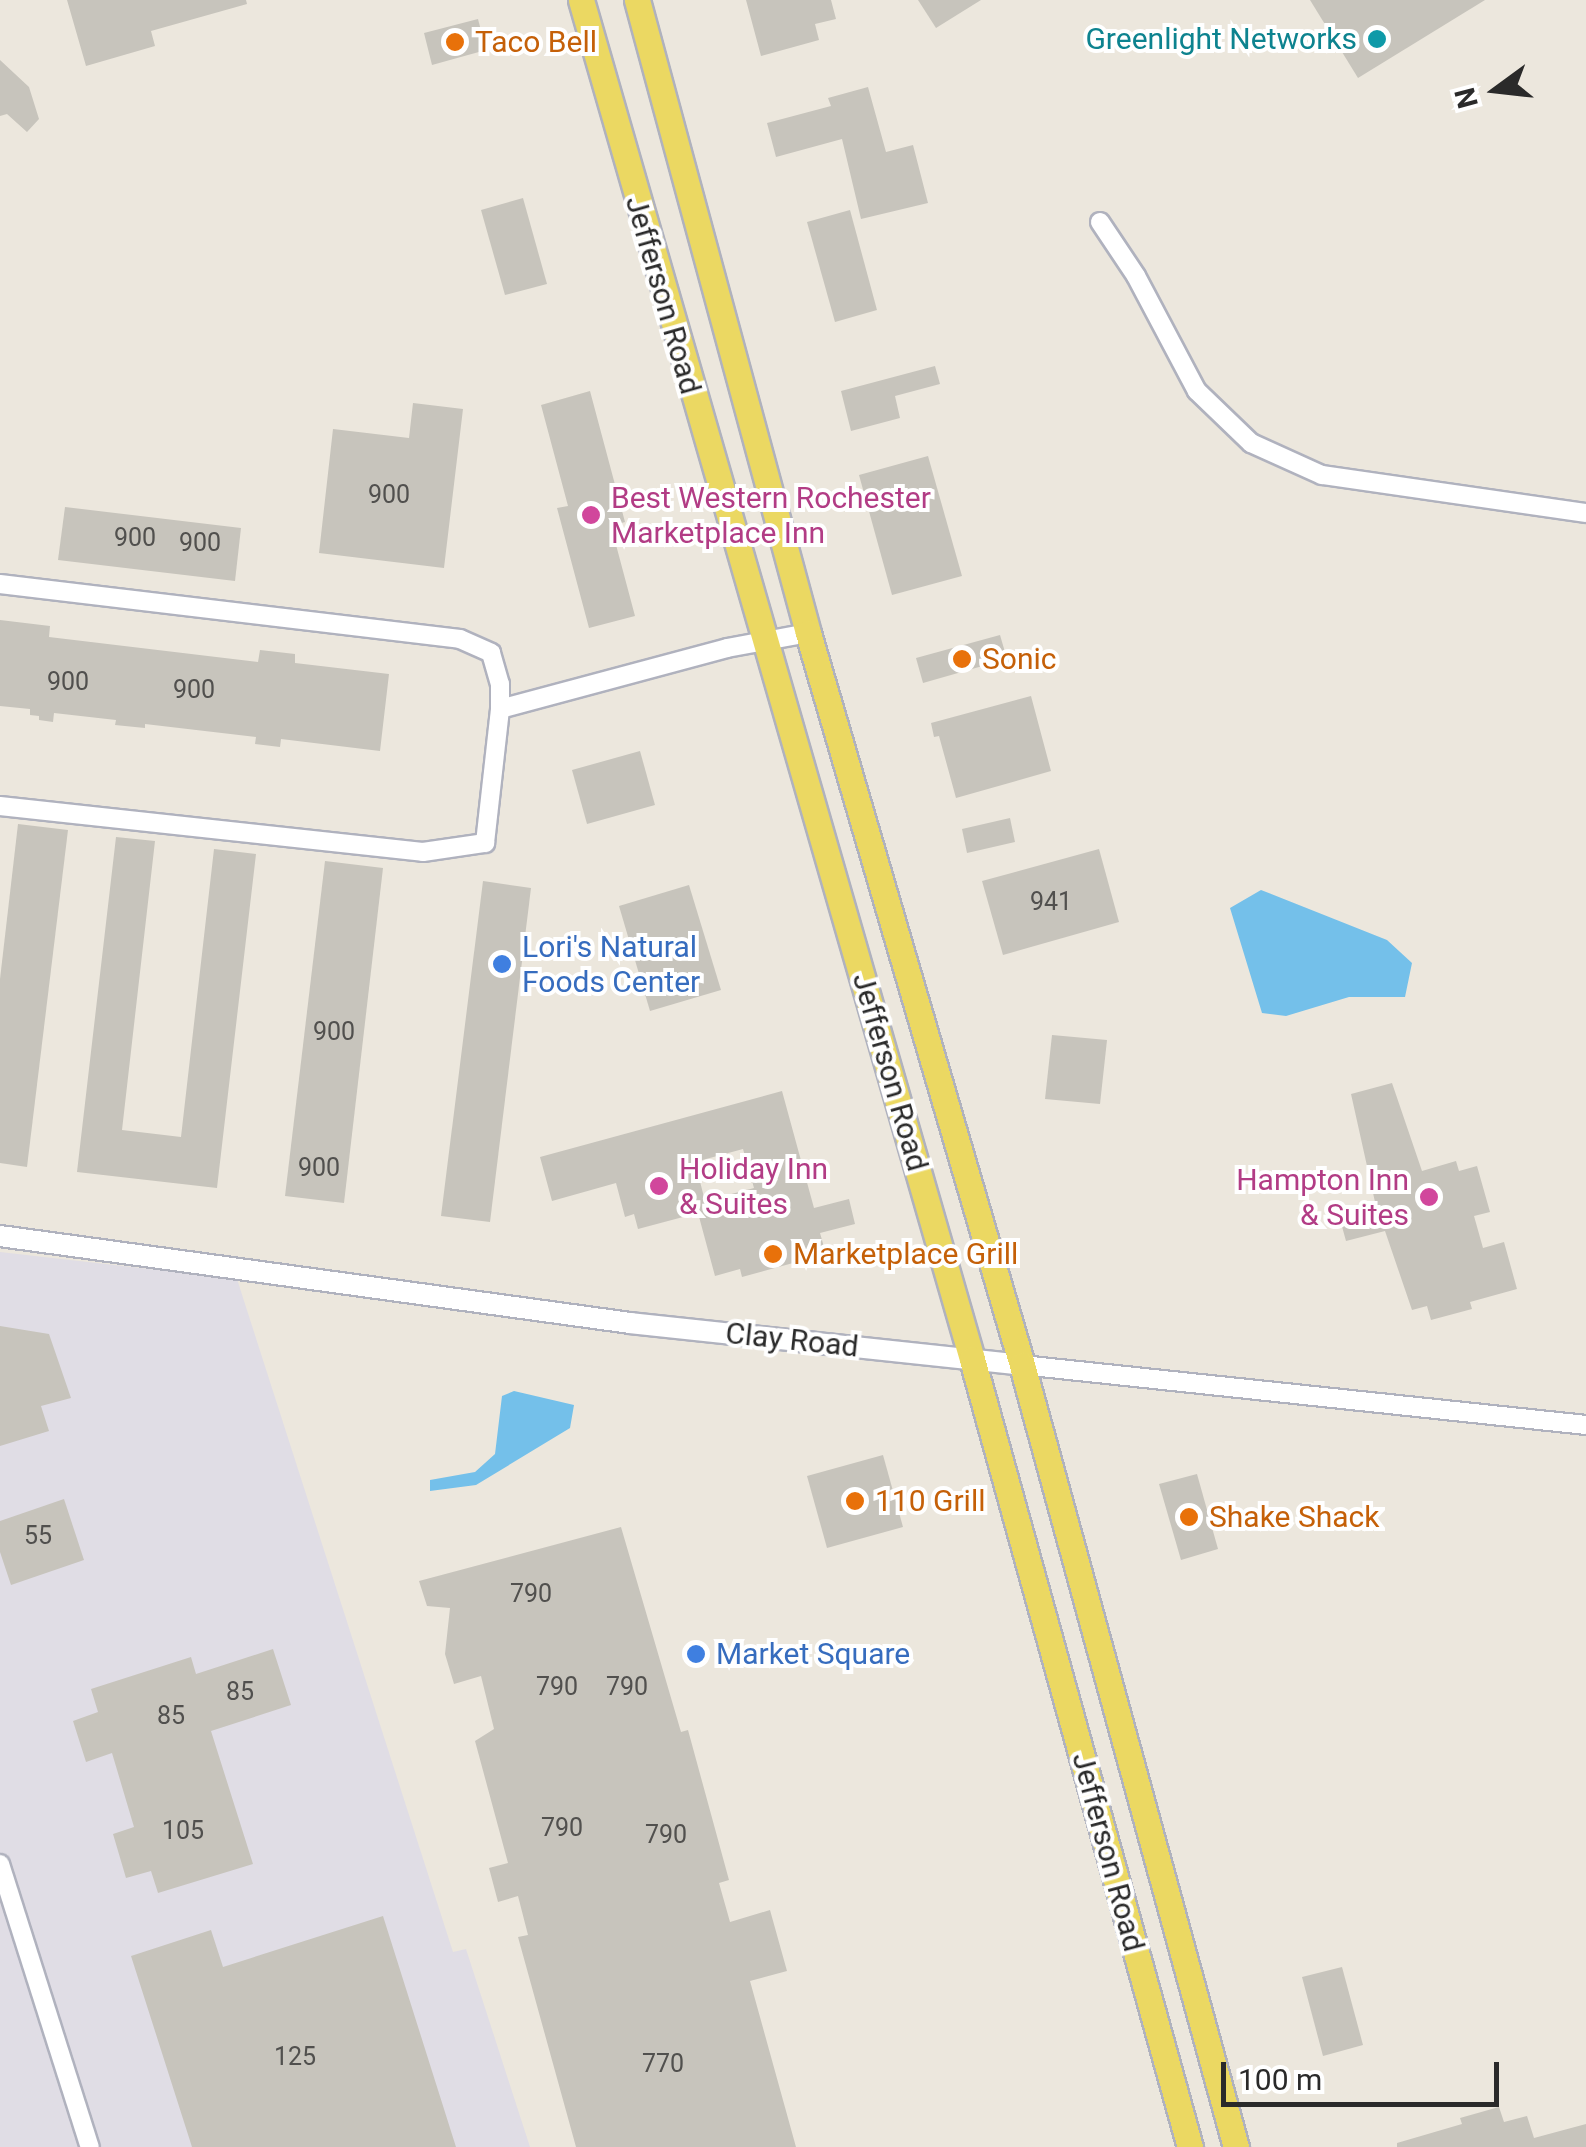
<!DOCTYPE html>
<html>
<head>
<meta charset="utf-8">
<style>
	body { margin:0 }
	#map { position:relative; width:1586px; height:2147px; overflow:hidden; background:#ece7dd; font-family:Roboto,sans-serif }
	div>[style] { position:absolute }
	.industrial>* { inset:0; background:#e0dde5 }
	.water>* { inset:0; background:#74c0ea }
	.building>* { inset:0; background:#c7c4bc }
	.roads { filter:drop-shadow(2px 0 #b0b2be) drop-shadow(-2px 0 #b0b2be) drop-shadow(0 2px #b0b2be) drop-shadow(0 -2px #b0b2be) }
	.minor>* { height:18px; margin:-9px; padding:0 9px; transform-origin:9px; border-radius:9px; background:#fff }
	.tertiary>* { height:20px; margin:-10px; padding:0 10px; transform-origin:10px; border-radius:10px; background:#fff }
	.primary>* { height:25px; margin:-12.5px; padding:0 12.5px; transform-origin:12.5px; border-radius:12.5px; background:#ebd862 }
	.dots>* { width:28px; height:28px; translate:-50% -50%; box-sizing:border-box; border:5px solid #fff; border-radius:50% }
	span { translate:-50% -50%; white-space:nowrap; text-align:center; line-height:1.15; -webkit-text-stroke:8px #fff; paint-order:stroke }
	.number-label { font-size:25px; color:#51504e }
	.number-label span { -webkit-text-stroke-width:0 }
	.culture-label { font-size:30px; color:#0d838f }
	.right { translate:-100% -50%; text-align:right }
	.food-label { font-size:30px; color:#c56008 }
	.left { translate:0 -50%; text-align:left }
	.street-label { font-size:30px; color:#2a2a2a }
	.hotel-label { font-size:30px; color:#b23c85 }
	.shop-label { font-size:30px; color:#366cbe }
	.north { position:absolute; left:1446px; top:40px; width:100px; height:100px; -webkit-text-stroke:8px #fff; paint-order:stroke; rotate:255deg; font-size:28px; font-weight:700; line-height:40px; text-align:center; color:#2a2a2a }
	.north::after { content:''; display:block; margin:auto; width:35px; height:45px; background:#2a2a2a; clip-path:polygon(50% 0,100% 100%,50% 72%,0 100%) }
	.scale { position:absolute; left:1221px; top:2062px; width:278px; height:45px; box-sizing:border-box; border:5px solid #2a2a2a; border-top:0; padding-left:12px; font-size:30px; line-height:35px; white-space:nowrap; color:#2a2a2a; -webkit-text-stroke:8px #fff; paint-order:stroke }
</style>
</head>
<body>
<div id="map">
	<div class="industrial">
		<i style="clip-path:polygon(0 1252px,237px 1279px,453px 1952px,466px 1949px,530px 2147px,0 2147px)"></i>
	</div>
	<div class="water">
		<i style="clip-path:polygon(1261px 890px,1387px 940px,1412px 963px,1405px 997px,1349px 997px,1286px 1016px,1262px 1013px,1230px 908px)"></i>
		<i style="clip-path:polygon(514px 1391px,574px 1405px,570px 1428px,476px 1485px,430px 1491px,430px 1480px,475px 1472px,495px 1454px,502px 1396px)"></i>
	</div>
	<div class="building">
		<i style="clip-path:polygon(67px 0,246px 0,247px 4px,151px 31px,155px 46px,86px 66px)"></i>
		<i style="clip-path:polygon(746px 0,831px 0,836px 19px,815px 24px,819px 40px,761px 56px)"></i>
		<i style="clip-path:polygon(918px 0,981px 0,936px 28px)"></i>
		<i style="clip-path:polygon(1310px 0,1485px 0,1358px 78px)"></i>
		<i style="clip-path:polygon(478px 19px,486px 50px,432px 65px,424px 33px)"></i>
		<i style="clip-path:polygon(0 60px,29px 87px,39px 119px,27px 132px,7px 114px,0 116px)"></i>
		<i style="clip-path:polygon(868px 87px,886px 152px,913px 145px,928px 203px,861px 219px,842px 139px,776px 157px,767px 123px,831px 106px,828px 98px)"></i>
		<i style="clip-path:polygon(523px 198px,547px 284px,505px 295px,481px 210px)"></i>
		<i style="clip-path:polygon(850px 210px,877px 310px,835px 322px,807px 222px)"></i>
		<i style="clip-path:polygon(935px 366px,940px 384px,895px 396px,900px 418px,851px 431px,841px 391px)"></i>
		<i style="clip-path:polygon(590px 391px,625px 522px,611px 526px,635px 616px,589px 628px,557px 508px,568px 506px,541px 405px)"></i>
		<i style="clip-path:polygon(413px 403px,463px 409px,444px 568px,319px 553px,333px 429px,409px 438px)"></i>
		<i style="clip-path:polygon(928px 456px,962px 576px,892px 595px,859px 475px)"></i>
		<i style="clip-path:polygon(65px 507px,241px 528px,235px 581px,58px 560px)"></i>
		<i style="clip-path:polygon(0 620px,50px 626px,49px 637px,258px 662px,260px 650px,295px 654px,295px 663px,389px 674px,380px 751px,281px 739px,280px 747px,255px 744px,256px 737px,145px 724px,145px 728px,115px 725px,116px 720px,54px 713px,53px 722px,39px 720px,39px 716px,30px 715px,30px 709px,0 706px)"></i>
		<i style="clip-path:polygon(1000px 635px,1007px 659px,923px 683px,916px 658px)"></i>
		<i style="clip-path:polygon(1031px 696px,1051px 771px,956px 798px,939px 736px,934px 737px,931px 723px)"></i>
		<i style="clip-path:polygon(640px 751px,655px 805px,587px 824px,572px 770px)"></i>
		<i style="clip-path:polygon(1010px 818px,1015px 842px,967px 853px,962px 829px)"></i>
		<i style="clip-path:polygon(18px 824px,68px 830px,27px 1167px,0 1163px,0 979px)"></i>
		<i style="clip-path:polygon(116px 837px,155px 841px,122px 1130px,181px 1137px,214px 849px,256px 854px,217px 1188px,77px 1172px)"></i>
		<i style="clip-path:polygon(1099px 849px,1119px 922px,1003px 955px,982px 881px)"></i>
		<i style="clip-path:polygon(325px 861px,383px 868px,344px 1203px,285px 1196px)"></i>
		<i style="clip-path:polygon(483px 881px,531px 888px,490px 1222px,441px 1216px)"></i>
		<i style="clip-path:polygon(689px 885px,721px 990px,650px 1011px,619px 906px)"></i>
		<i style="clip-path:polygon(1052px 1035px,1107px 1040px,1100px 1104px,1045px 1099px)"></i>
		<i style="clip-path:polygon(1392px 1083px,1422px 1171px,1456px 1161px,1459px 1171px,1477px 1166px,1490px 1212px,1474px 1216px,1483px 1248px,1504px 1242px,1517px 1289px,1470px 1302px,1472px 1309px,1431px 1320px,1427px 1306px,1412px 1310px,1385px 1231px,1346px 1241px,1338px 1212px,1375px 1202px,1351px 1094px)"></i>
		<i style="clip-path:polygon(evenodd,782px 1091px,814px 1208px,849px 1199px,855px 1224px,820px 1233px,826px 1254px,742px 1277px,740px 1269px,715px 1276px,698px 1213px,638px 1229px,634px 1214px,625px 1217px,616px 1183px,552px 1201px,540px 1157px,782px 1091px,743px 1149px,754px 1188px,705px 1201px,695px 1162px,743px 1149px)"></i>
		<i style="clip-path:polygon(0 1326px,49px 1334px,71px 1398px,41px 1406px,49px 1431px,0 1446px)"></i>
		<i style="clip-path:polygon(883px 1455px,903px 1527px,827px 1548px,807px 1476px)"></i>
		<i style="clip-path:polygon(1197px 1474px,1218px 1549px,1181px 1560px,1159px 1484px)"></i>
		<i style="clip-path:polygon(64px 1499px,84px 1560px,11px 1585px,0 1552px,0 1521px)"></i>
		<i style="clip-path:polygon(621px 1527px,681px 1732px,688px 1730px,729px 1880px,719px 1883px,730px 1922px,770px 1910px,787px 1971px,750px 1981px,796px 2147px,576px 2147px,518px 1937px,528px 1935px,518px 1896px,498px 1902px,489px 1868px,508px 1863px,475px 1741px,494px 1729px,481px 1676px,454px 1684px,445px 1654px,450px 1608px,427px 1606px,419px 1581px)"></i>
		<i style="clip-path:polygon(273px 1649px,291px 1705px,211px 1731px,253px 1864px,158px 1893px,151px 1871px,126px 1878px,113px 1834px,134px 1827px,112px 1753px,86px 1762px,73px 1721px,98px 1712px,91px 1689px,191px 1657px,196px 1674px)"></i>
		<i style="clip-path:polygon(383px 1916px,456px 2147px,192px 2147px,131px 1956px,211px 1930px,223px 1967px)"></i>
		<i style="clip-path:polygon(1342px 1967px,1363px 2045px,1323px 2056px,1302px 1977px)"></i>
		<i style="clip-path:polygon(1499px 2107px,1504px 2122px,1527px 2116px,1534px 2138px,1586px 2124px,1586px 2147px,1397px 2147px,1397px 2143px,1462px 2124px,1460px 2118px)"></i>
	</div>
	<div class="roads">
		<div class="minor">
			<i style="left:1100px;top:222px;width:65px;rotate:56.3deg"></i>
			<i style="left:1136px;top:276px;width:130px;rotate:62.1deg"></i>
			<i style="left:1197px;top:391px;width:75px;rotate:43.9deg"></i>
			<i style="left:1251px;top:443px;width:78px;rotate:24.3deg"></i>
			<i style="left:1322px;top:475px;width:267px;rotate:8.2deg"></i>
			<i style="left:0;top:584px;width:463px;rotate:6.8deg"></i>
			<i style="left:460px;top:639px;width:34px;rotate:24deg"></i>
			<i style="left:491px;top:653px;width:32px;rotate:74deg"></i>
			<i style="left:500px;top:684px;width:25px;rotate:90deg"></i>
			<i style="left:0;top:806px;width:425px;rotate:6.2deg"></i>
			<i style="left:423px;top:852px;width:63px;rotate:-8.3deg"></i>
			<i style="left:485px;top:843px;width:135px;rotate:-83.6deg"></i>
			<i style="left:500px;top:709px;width:235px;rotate:-15deg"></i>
			<i style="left:727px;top:648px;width:82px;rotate:-10.5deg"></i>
			<i style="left:1022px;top:1365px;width:567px;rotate:6.07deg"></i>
			<i style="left:0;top:1864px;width:297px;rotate:72.4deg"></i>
		</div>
		<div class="tertiary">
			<i style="left:0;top:1236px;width:636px;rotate:7.86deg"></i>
			<i style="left:630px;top:1323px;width:394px;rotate:6.1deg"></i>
		</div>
		<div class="primary">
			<i style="left:581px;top:0;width:1414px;rotate:73.95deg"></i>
			<i style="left:972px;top:1359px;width:818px;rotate:74.54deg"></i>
			<i style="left:637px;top:0;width:656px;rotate:74.88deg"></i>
			<i style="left:808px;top:633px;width:763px;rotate:73.7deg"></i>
			<i style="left:1022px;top:1365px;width:811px;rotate:74.7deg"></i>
		</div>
	</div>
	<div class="dots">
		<i style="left:1377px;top:39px;background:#0f9aa8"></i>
		<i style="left:455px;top:42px;background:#e8710a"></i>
		<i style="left:591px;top:515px;background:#d1479c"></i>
		<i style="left:962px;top:659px;background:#e8710a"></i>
		<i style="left:502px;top:964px;background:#3f7fe0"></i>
		<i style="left:659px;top:1186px;background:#d1479c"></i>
		<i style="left:1429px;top:1197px;background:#d1479c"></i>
		<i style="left:773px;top:1254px;background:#e8710a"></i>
		<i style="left:855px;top:1501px;background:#e8710a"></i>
		<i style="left:1189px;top:1517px;background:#e8710a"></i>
		<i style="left:696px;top:1654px;background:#3f7fe0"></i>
	</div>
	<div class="number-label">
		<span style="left:389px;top:495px">900</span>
		<span style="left:135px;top:538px">900</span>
		<span style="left:200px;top:543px">900</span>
		<span style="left:68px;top:682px">900</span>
		<span style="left:194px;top:690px">900</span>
		<span style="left:1051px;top:902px">941</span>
		<span style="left:334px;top:1032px">900</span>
		<span style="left:319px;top:1168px">900</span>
		<span style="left:38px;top:1536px">55</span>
		<span style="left:531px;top:1594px">790</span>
		<span style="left:557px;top:1687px">790</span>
		<span style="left:627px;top:1687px">790</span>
		<span style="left:240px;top:1692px">85</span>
		<span style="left:171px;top:1716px">85</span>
		<span style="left:562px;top:1828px">790</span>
		<span style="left:183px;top:1831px">105</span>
		<span style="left:666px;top:1835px">790</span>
		<span style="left:295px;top:2057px">125</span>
		<span style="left:663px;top:2064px">770</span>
	</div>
	<div class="culture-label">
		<span class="right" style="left:1357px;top:39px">Greenlight Networks</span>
	</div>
	<div class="food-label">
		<span class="left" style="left:475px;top:42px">Taco Bell</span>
		<span class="left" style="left:982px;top:659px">Sonic</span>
		<span class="left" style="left:793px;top:1254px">Marketplace Grill</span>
		<span class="left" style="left:875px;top:1501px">110 Grill</span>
		<span class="left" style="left:1209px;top:1517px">Shake Shack</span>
	</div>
	<div class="street-label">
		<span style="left:663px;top:295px;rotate:74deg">Jefferson Road</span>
		<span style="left:890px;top:1072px;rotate:74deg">Jefferson Road</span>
		<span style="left:792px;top:1340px;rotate:6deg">Clay Road</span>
		<span style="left:1108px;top:1852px;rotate:75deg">Jefferson Road</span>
	</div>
	<div class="hotel-label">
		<span class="left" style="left:611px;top:515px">Best Western Rochester<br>Marketplace Inn</span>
		<span class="left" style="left:679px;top:1186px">Holiday Inn<br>&amp; Suites</span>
		<span class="right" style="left:1409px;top:1197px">Hampton Inn<br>&amp; Suites</span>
	</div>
	<div class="shop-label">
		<span class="left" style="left:522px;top:964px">Lori's Natural<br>Foods Center</span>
		<span class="left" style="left:716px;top:1654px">Market Square</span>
	</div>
	<div class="north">N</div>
	<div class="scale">100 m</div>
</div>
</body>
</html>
